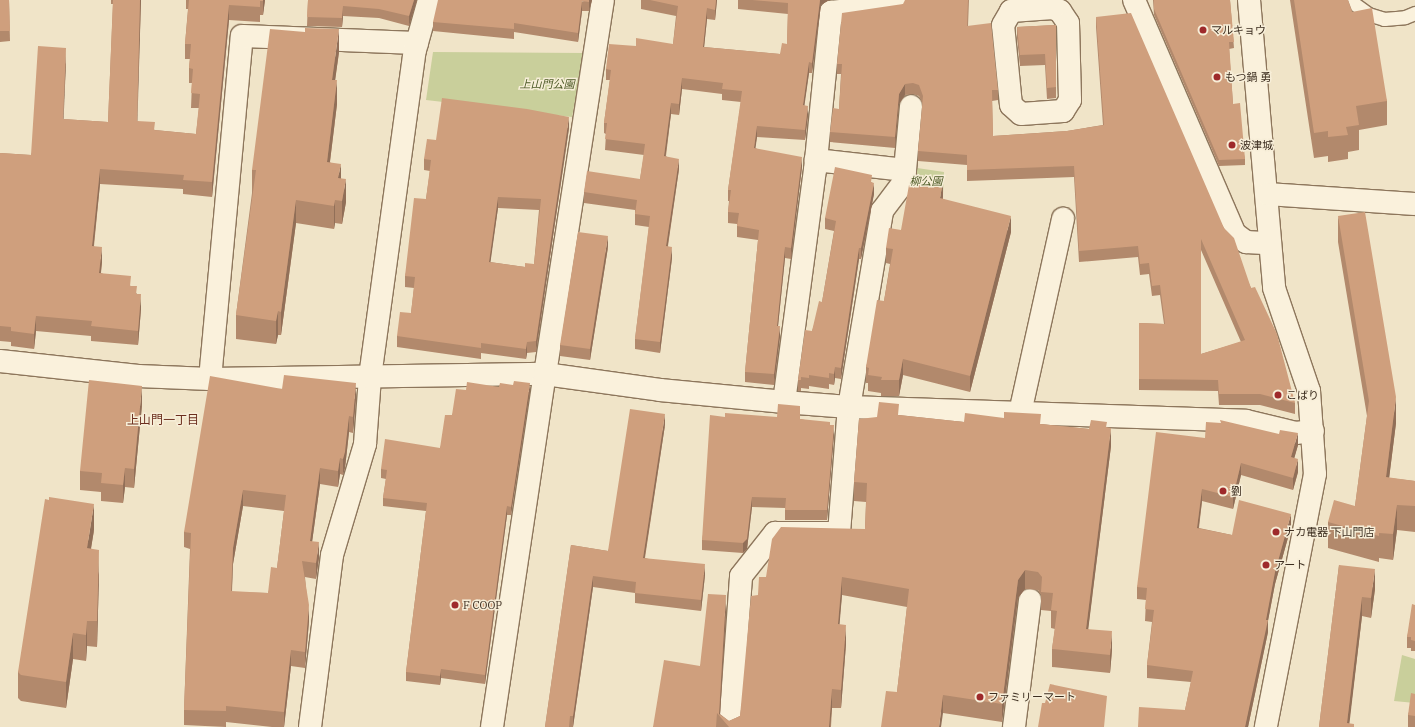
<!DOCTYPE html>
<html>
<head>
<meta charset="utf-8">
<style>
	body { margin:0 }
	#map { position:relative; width:1415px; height:727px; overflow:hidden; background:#f0e4c8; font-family:"IBM Plex Serif","Noto Sans JP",serif }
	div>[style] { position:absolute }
	.green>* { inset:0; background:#c9cf9b }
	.roads { filter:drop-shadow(1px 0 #8d765c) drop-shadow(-1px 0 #8d765c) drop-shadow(0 1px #8d765c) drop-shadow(0 -1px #8d765c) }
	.service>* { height:13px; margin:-6.5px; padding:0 6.5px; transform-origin:6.5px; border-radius:6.5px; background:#faf1dc }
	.minor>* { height:22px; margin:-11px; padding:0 11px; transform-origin:11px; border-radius:11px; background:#faf1dc }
	.tertiary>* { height:22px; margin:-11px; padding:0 11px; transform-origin:11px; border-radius:11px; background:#faf1dc }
	.wall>* { inset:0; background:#b2896c }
	.shaded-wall>* { inset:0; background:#916f58 }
	.building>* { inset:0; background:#cf9f7d }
	.dots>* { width:11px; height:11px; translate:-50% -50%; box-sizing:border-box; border:2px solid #f7eed8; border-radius:50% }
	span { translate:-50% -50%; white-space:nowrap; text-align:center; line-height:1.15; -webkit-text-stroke:3px #f7eed8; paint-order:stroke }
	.poi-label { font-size:11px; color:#3d2e20 }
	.left { translate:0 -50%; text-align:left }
	.park-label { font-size:11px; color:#4d5a26; font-style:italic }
	.neighbourhood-label { font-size:12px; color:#6b2e1e }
</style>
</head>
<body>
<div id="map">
	<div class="green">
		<i style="clip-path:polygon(433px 52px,584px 53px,572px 117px,426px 100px)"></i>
		<i style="clip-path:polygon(897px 165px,944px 172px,943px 195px,893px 187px)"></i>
		<i style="clip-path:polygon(1402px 655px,1415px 659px,1415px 703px,1394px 701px)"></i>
	</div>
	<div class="roads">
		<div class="service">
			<i style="left:1349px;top:0;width:24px;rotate:36deg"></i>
			<i style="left:1368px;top:14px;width:17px;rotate:17deg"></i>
			<i style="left:1384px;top:19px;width:21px;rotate:-5deg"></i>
			<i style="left:1405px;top:17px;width:11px;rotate:-22deg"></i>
		</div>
		<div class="minor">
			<i style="left:1134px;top:0;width:255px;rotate:66.7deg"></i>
			<i style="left:1235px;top:234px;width:14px;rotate:36deg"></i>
			<i style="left:1246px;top:242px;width:22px;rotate:3deg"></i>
			<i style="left:1053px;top:8px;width:8px;rotate:23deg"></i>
			<i style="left:1060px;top:11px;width:14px;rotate:56deg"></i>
			<i style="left:1068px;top:23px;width:77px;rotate:88.5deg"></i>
			<i style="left:1070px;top:100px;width:13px;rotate:122deg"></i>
			<i style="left:1063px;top:111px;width:42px;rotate:175.9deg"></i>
			<i style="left:1021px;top:114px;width:13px;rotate:-138deg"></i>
			<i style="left:1011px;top:105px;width:80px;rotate:-95.7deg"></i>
			<i style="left:1003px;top:25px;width:16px;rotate:-60deg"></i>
			<i style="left:1011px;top:11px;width:42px;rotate:-4.1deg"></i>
			<i style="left:905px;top:170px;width:64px;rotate:-84.6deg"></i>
			<i style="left:0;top:361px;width:139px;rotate:6.2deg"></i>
			<i style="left:138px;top:376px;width:72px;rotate:2.4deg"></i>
			<i style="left:210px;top:379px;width:335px;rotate:-0.9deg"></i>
			<i style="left:545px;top:374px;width:378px;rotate:-81.2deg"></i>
			<i style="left:210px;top:379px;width:344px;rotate:-84.7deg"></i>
			<i style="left:242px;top:36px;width:175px;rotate:2.3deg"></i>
			<i style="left:784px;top:402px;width:65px;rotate:4.4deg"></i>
			<i style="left:849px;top:407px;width:397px;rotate:2deg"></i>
			<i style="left:1246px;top:421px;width:51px;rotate:13.5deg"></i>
			<i style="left:1296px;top:433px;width:17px;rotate:-7deg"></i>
			<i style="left:1020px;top:413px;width:199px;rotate:-77.5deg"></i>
			<i style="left:310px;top:727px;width:173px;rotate:-82.7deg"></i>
			<i style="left:332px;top:555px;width:116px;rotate:-73.4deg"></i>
			<i style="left:365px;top:444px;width:67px;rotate:-85.7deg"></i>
			<i style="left:370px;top:377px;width:330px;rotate:-82.2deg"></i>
			<i style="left:415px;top:50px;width:52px;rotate:-74.4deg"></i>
			<i style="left:492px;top:727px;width:357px;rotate:-81.5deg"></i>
			<i style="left:545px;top:374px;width:116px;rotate:7.9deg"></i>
			<i style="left:660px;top:390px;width:125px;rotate:5.5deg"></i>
			<i style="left:784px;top:402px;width:234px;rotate:-82.4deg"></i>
			<i style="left:815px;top:170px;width:159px;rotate:-84.2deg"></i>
			<i style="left:831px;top:12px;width:64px;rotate:-6.2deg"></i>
			<i style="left:895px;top:5px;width:5px;rotate:-79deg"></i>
			<i style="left:730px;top:727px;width:151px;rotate:-85.8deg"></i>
			<i style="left:741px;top:576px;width:55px;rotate:-51.7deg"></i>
			<i style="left:775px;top:533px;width:64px"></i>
			<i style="left:839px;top:533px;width:126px;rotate:-85.5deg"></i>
			<i style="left:849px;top:407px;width:199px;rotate:-80.4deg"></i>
			<i style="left:882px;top:211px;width:35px;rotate:-53deg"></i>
			<i style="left:903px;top:183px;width:13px;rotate:-81deg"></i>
			<i style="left:905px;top:170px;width:90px;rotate:-173.6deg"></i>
			<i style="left:1014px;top:727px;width:128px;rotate:-82.8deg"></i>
		</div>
		<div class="tertiary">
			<i style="left:1249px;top:0;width:289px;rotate:85deg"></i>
			<i style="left:1274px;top:288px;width:109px;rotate:71.2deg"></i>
			<i style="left:1309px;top:391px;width:83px;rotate:85.9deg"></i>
			<i style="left:1315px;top:474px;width:258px;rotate:101deg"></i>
			<i style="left:1267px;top:194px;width:148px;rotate:3.9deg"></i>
		</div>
	</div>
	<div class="wall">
		<i style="clip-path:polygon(0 0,9px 0,10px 41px,0 42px)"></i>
		<i style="clip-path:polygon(111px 0,141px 0,137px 121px,155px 130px,196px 134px,199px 108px,191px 108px,192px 83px,189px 83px,189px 68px,190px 59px,185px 59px,185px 44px,188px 9px,186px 9px,186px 0,265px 0,263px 15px,260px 15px,260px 22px,229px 20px,212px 197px,183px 194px,183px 189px,100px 184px,94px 246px,102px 262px,101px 273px,131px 286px,137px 294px,141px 309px,138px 345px,91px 341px,91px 336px,36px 331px,34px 349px,11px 346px,11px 342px,0 341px,0 153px,31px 155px,66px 62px,63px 119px,108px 122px,113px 4px,111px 4px)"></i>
		<i style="clip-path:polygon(308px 0,417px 0,409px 26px,379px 18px,343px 16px,342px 27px,307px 26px)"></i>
		<i style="clip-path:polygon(592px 0,589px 11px,582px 11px,578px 42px,514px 32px,514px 39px,433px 31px,433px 22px)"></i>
		<i style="clip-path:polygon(641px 0,717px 0,715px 20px,707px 19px,704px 47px,780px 54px,787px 44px,788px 14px,738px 9px,738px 0,829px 0,821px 5px,812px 73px,809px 73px,804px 105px,808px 116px,805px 140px,757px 137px,755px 148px,802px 167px,791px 259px,785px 258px,778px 326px,780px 337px,774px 385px,745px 382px,745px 372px,758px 240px,737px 237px,737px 224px,728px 223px,728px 212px,729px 201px,728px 201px,728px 190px,741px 102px,722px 100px,722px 94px,682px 89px,679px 115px,671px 114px,666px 156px,679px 169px,668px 246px,672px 258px,660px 353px,635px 349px,635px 339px,649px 227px,635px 225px,635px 210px,584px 203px,584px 192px,640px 179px,644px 155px,605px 150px,606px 134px,604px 133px,604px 123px,610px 80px,606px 80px,606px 69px,636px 46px,673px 44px,676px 16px,641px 9px)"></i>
		<i style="clip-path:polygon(evenodd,969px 0,968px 26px,998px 90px,998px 100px,992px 101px,993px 136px,1067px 131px,1103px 125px,1096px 27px,1096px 17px,1224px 228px,1251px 288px,1295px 403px,1295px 414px,1260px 405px,1219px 405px,1218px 391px,1139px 390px,1139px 323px,1164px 324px,1160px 295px,1152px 296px,1149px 274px,1140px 275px,1138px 257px,1079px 262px,1074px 177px,967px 181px,967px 165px,918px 161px,918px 151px,923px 105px,919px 96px,913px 94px,905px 95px,899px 104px,895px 148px,830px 142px,830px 132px,839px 109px,841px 74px,837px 74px,837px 64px,903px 4px,969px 0,1201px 250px,1241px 342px,1201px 354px,1201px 250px)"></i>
		<i style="clip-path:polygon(1153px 0,1230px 0,1234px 48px,1229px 49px,1233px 104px,1245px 159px,1245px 165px,1219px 166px,1154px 15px)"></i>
		<i style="clip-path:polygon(1290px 0,1348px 0,1387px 101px,1387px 125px,1359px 130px,1359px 150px,1348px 152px,1348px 159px,1328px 162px,1328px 156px,1314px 158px)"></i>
		<i style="clip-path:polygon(1056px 25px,1056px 98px,1047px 99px,1045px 65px,1020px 66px,1017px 38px,1017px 27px)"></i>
		<i style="clip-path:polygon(339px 52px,335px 80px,337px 104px,330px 162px,341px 178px,346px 202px,342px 224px,335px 223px,334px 229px,296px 223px,281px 335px,278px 335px,276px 344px,236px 339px,236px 315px,252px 193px,252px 170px)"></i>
		<i style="clip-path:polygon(evenodd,569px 128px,536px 352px,527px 353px,526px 359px,481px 353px,481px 359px,397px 347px,397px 336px,411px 313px,414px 288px,405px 287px,405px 276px,426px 199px,430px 171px,424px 170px,424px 159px,436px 140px,569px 128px,498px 208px,539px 210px,534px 264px,525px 267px,490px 262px,498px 208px)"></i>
		<i style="clip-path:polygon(872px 182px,874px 194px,861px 259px,859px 259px,841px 379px,835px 378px,834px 385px,829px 384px,829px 389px,809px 386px,809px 389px,801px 388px,801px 391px,798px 391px,798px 380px,812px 331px,822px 302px,834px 231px,825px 229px,825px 218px)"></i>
		<i style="clip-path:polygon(943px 197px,943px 199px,1011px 232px,970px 392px,903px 375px,899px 396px,881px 396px,881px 393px,868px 391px,868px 383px,866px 383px,866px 367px,884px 301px,890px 264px,886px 263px,886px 248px,901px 230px)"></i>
		<i style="clip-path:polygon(1338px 216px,1396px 423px,1389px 478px,1415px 481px,1415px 532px,1397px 530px,1393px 560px,1379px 558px,1379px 562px,1328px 548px,1328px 522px,1355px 506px,1367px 416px,1338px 242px)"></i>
		<i style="clip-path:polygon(608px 247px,590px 360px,560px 356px,560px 345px)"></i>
		<i style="clip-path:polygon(evenodd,282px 389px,356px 399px,353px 433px,349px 432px,345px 468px,343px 475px,340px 474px,338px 487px,320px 484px,312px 542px,319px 558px,316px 579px,305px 577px,309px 621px,305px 668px,291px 666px,284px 727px,272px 727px,226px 722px,226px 727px,184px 725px,184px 710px,190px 549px,184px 547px,184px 532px,282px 389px,243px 506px,284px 511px,277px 568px,268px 593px,232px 592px,233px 564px,243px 506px)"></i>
		<i style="clip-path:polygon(466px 390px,530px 392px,511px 515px,507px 515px,485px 684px,441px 678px,440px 685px,406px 681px,406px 672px,426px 511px,383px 506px,383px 498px,386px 479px,381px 478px,381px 469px,440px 448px,452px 415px)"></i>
		<i style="clip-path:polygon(142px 405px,134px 488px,125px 487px,123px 503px,101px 501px,101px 492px,80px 490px,80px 471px)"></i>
		<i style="clip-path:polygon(899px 415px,964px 422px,1041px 424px,1089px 429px,1107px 428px,1111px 446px,1088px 629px,1112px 650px,1110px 673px,1052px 667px,1052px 649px,1055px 629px,1051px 628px,1051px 611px,1041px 610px,1041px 595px,1038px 590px,1025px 589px,1018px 598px,1002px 722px,943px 713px,897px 692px,907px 607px,842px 595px,839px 625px,846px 644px,841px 708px,832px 708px,831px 727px,653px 727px,700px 666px,726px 613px,720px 714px,729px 721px,740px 716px,758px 595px,766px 577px,865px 529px,866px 502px,854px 501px,854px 482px,877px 417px)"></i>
		<i style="clip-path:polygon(725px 417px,800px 419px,830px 425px,834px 435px,827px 520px,785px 520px,785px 508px,752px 507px,747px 549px,743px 553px,702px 550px,702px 540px)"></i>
		<i style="clip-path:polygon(665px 425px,645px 558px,705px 575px,701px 611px,635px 603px,635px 593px,593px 587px,573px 727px,545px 727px,571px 545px,608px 551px)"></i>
		<i style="clip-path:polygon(1205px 438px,1298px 445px,1294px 458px,1298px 472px,1293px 490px,1241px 475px,1233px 509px,1202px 501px,1199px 528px,1232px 535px,1291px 527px,1275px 584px,1268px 620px,1268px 632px,1248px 727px,1138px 727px,1185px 710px,1191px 682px,1147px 678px,1147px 665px,1152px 622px,1145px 621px,1146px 600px,1137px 599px,1137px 587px)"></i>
		<i style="clip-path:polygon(94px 530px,91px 548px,99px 575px,97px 647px,87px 646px,86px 661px,73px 659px,66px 708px,21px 701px,18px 698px,18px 672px)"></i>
		<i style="clip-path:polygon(1339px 565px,1375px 589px,1371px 618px,1362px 616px,1349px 723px,1319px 727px)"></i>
		<i style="clip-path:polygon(1415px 605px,1415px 651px,1411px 651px,1411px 648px,1407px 648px,1407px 637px)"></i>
		<i style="clip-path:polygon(1415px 694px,1415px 727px,1408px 727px,1408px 715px)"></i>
	</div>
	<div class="shaded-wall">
		<i style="clip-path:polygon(140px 0,141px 0,137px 135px,137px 121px)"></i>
		<i style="clip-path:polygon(263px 0,265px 0,263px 15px)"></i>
		<i style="clip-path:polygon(414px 0,417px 0,409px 26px,409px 16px)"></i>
		<i style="clip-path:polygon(589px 0,592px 0,589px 11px)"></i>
		<i style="clip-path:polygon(716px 0,717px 0,715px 20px,715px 10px)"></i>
		<i style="clip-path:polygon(820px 0,829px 0,821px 5px,812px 73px,812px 63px)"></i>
		<i style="clip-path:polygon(582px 1px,582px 11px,578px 42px,578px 33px)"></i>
		<i style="clip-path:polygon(229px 5px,229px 20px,212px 197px,212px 182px)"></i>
		<i style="clip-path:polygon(343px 6px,343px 16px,342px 27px,342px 18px)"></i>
		<i style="clip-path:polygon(707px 8px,707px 19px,703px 58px,703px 47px)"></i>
		<i style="clip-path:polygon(339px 29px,339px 52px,332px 103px,332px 80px)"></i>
		<i style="clip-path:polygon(66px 48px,66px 62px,63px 133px,63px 119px)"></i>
		<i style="clip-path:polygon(809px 62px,809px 73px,803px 116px,803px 105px)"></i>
		<i style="clip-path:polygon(682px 78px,682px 89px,679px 115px,679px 104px)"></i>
		<i style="clip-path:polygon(337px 80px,337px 104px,327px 185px,327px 162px)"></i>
		<i style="clip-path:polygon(905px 84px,905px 95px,899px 104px,895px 148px,895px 137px,899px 94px)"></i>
		<i style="clip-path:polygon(671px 103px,671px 114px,664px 167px,664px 156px)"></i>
		<i style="clip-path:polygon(808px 106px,808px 116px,805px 140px,805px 130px)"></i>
		<i style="clip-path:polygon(569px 117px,569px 128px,536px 352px,536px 341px)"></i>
		<i style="clip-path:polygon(757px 126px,757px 137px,754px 159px,754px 148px)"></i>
		<i style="clip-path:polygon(802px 157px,802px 167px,791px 259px,791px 248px)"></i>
		<i style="clip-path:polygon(679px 159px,679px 169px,666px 257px,666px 246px)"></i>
		<i style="clip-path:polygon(341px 164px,341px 187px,338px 201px,338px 178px)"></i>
		<i style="clip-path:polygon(100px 169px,100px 184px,92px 261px,92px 246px)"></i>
		<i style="clip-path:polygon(346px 179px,346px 202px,342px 224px,342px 201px)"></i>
		<i style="clip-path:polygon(943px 181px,943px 197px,940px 214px,940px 198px)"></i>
		<i style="clip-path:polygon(874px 183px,874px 194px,861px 259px,861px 248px)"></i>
		<i style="clip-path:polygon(498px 197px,498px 208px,489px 273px,489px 262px)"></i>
		<i style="clip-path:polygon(296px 200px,296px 223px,281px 335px,281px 312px)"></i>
		<i style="clip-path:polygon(335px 200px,335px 223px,334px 229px,334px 206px)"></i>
		<i style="clip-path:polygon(1011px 216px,1011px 232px,970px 392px,970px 376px)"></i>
		<i style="clip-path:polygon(608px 236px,608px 247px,590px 360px,590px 349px)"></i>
		<i style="clip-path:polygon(102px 247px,102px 262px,99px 287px,99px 273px)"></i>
		<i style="clip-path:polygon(672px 247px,672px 258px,660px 353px,660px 342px)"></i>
		<i style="clip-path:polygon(785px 247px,785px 258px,777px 336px,777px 326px)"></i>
		<i style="clip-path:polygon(859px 248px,859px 259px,841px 379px,841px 368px)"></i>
		<i style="clip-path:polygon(141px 294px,141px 309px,138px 345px,138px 331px)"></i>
		<i style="clip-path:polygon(278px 311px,278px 335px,276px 344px,276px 321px)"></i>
		<i style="clip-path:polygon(36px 316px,36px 331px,34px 349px,34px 334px)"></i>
		<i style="clip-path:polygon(780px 326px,780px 337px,774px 385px,774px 374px)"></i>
		<i style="clip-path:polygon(527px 342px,527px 353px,526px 359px,526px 349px)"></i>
		<i style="clip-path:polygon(903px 359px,903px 375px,899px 396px,899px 380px)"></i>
		<i style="clip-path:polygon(835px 367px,835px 378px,834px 385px,834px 374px)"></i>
		<i style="clip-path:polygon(356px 383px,356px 399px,353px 433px,353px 417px)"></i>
		<i style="clip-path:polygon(530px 383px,530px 392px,511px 515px,511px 507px)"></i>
		<i style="clip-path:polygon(142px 386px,142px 405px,134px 488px,134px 469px)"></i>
		<i style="clip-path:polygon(1396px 397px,1396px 423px,1386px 503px,1386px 477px)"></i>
		<i style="clip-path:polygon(665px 414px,665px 425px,643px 568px,643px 558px)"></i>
		<i style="clip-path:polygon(349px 416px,349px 432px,345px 468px,343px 475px,343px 459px)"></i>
		<i style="clip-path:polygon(834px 425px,834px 435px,827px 520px,827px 510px)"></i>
		<i style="clip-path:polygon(1111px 428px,1111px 446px,1086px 647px,1086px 629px)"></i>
		<i style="clip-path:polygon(1298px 433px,1298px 445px,1291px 470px,1291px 457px)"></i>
		<i style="clip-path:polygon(340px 458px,340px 474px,338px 487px,338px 471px)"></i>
		<i style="clip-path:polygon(1298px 459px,1298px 472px,1293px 490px,1293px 478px)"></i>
		<i style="clip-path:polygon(1241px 463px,1241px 475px,1233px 509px,1233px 497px)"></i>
		<i style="clip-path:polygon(125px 468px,125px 487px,123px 503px,123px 485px)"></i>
		<i style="clip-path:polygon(320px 468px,320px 484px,310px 557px,310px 541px)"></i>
		<i style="clip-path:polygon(1202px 489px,1202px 501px,1197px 540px,1197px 528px)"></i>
		<i style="clip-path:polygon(243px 490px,243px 506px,233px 564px,231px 607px,233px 548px)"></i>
		<i style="clip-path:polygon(752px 497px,752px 507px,747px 549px,743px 553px,743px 543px)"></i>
		<i style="clip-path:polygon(94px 504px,94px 530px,87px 573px,87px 548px)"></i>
		<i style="clip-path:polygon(1397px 505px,1397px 530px,1393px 560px,1393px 534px)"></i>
		<i style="clip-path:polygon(507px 506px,507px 515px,485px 684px,485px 675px)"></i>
		<i style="clip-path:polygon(1291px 514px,1291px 527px,1275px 584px,1268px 621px,1268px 620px,1268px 632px,1248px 727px,1245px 727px,1275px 572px)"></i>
		<i style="clip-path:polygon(319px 542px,319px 558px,316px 579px,316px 563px)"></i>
		<i style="clip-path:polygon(99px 550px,99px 575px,97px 647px,97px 621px)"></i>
		<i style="clip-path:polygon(705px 564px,705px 575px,701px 611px,701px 600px)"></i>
		<i style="clip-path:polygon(1375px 569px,1375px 589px,1371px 618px,1371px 598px)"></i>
		<i style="clip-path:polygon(1025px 570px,1025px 589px,1018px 598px,1002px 722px,1002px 704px,1018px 580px)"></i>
		<i style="clip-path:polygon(593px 576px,593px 587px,573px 727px,573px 716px)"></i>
		<i style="clip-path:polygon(842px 577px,842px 595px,838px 643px,838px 624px)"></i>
		<i style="clip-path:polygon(726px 595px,726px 613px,720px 716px,719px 715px)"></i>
		<i style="clip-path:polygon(1362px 597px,1362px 616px,1349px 727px,1347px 723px)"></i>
		<i style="clip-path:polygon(309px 605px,309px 621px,305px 668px,305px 652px)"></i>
		<i style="clip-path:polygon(87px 621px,87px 646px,86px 661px,86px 635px)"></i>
		<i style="clip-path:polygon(846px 625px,846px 644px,841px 708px,841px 690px)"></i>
		<i style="clip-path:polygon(1112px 631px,1112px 650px,1110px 673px,1110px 655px)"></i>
		<i style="clip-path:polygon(73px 633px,73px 659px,66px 708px,66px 682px)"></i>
		<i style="clip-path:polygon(291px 650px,291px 666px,284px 727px,284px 712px)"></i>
		<i style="clip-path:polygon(441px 669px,441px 678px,440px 685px,440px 676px)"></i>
		<i style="clip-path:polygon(832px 689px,832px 708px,830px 727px,829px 727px)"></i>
		<i style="clip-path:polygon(943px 695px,943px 713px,941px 727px,939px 727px)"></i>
	</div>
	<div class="building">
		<i style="clip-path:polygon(0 0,9px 0,10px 31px,0 31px)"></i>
		<i style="clip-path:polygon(113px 0,140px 0,137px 121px,155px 122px,154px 130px,196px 134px,200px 94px,191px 93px,193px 69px,189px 68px,191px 44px,185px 44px,189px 0,263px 0,263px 1px,260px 1px,260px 7px,229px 5px,212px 182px,183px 180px,184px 175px,100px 169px,92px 246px,102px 247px,99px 273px,131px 276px,130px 286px,137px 286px,136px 294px,141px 294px,138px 331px,91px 326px,92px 321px,36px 316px,34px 334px,11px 331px,11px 327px,0 326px,0 153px,31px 155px,38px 46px,66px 48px,63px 119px,108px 122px)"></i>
		<i style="clip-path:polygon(308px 0,414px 0,409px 16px,379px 9px,343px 6px,342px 18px,307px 17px)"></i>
		<i style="clip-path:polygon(438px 0,589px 0,589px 2px,582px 1px,578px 33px,514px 23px,514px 29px,433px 22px)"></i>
		<i style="clip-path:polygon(650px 0,716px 0,715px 10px,707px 8px,703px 47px,780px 54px,782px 43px,787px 44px,788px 3px,752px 0,820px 0,812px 63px,809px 62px,803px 105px,808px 106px,805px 130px,757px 126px,754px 148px,802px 157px,791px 248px,785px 247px,777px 326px,780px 326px,774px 374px,745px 372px,759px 230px,737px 226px,739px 213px,728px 212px,731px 190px,728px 190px,742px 91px,722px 89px,723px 83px,682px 78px,679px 104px,671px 103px,664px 156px,679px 159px,666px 246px,672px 247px,660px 342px,635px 339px,650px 216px,635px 214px,637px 200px,584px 192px,587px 171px,640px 179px,645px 144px,605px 139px,607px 123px,604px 123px,611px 70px,606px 69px,609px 44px,636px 46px,636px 38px,673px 44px,678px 6px)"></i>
		<i style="clip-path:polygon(evenodd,905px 0,968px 0,967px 26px,991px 23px,998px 90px,992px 90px,993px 136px,1067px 131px,1104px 125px,1096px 17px,1131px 13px,1224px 228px,1234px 238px,1251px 288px,1255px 287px,1277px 334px,1295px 403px,1260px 394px,1219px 394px,1218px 380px,1139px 379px,1139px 323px,1165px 324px,1160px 285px,1152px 286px,1149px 263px,1140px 264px,1138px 246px,1079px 251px,1074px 166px,967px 170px,967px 155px,918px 151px,923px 96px,919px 85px,913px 83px,905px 84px,899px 94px,895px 137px,830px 132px,833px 108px,839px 109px,842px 64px,837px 64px,842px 13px,903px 4px,905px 0,1201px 239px,1245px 340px,1201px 354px,1201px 239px)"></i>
		<i style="clip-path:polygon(1154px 0,1230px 0,1234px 42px,1229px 42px,1233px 104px,1240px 103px,1245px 159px,1219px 160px,1154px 9px)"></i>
		<i style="clip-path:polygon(1294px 0,1348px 0,1352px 12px,1372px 8px,1387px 101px,1356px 106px,1359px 125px,1346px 127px,1348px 135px,1328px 137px,1328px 131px,1314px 133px)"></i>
		<i style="clip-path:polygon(1056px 25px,1056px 87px,1047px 88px,1045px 54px,1020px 55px,1017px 27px)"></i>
		<i style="clip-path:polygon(305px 28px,339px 29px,332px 80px,337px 80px,327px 162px,341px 164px,338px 178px,346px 179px,342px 201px,335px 200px,334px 206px,296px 200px,281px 312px,278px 311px,276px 321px,236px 315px,256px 170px,252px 170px,270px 29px,305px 32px)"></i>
		<i style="clip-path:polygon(evenodd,442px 98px,527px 109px,569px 117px,536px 341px,527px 342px,526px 349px,481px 343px,481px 348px,397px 336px,400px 312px,411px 313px,415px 277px,405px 276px,414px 198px,426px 199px,431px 160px,424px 159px,427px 139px,436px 140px,442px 98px,498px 197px,541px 199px,534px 264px,525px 263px,525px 267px,489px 262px,498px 197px)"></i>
		<i style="clip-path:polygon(835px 167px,872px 175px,871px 182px,874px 183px,861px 248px,859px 248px,841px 368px,835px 367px,834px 374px,829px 373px,829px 378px,809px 375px,809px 378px,801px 377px,801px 380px,798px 380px,805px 330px,812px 331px,819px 301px,822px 302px,836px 221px,825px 218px)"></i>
		<i style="clip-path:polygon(918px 177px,943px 181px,940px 198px,1011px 216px,970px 376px,903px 359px,899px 380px,881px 380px,882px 377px,868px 375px,869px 368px,866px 367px,877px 300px,884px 301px,893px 249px,886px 248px,889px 228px,901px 230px,909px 185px,916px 186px)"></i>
		<i style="clip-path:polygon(1365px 212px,1396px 397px,1386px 477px,1415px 481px,1415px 506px,1397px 505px,1393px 534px,1379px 533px,1379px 536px,1328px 522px,1334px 500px,1355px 506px,1369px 401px,1338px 216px)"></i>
		<i style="clip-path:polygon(578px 232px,608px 236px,590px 349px,560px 345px)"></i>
		<i style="clip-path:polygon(evenodd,284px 375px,356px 383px,353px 417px,349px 416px,345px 452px,343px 459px,340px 458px,338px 471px,320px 468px,310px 541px,319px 542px,316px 563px,302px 561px,309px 605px,305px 652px,291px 650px,284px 712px,226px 706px,226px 711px,184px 710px,191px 533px,184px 532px,210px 376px,282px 389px,284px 375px,243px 490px,286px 495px,277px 568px,271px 567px,268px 593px,231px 591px,233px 548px,243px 490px)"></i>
		<i style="clip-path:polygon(89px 380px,142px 386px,134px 469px,125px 468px,123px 485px,101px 483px,102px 473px,80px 471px)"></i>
		<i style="clip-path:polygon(514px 381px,530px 383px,511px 507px,507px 506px,485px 675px,441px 669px,440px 676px,406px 672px,427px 503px,383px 498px,387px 470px,381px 469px,385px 439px,440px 448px,445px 415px,452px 415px,456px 389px,466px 390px,467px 382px,499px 387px,500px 383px,513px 385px)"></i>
		<i style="clip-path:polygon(879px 402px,899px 404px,898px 415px,964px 422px,965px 413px,1004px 418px,1004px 412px,1041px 414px,1040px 424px,1089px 429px,1091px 420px,1107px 422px,1106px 427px,1111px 428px,1086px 629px,1112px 631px,1110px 655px,1052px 649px,1057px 611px,1051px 610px,1053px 593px,1041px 592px,1042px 577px,1038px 572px,1025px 570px,1018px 580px,1002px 704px,943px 695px,939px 727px,881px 727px,886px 691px,897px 692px,909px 589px,842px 577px,838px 624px,846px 625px,841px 690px,832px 689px,829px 727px,831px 727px,729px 727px,717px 713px,716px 727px,653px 727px,664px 660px,700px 666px,708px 594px,726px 595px,719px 714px,729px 721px,740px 716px,751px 596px,758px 595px,759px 577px,766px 577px,772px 539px,781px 527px,865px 529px,867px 483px,854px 482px,859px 419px,877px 417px)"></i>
		<i style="clip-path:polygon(778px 404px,800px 406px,800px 419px,830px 422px,830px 425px,834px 425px,827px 510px,785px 510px,786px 498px,752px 497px,747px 539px,743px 543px,702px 540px,710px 415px,725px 417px,725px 413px,777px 417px)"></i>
		<i style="clip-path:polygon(630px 409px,665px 414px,643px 558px,705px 564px,701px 600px,635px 593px,636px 582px,593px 576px,573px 716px,570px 716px,569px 727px,545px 727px,571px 545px,608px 551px)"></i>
		<i style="clip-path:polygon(1220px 420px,1279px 434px,1280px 430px,1298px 433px,1291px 457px,1298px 459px,1293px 478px,1241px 463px,1233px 497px,1202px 489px,1197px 528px,1232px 535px,1239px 500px,1291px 514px,1275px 572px,1266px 620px,1268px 620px,1245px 727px,1138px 727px,1139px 707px,1185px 710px,1193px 671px,1147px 665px,1154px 610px,1145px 609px,1147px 588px,1137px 587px,1156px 432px,1205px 438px,1206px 422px,1221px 423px)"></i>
		<i style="clip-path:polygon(49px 497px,94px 504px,87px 548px,99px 550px,97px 621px,87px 621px,86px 635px,73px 633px,66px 682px,21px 675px,18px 672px,45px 499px,49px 500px)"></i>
		<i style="clip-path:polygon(1339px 565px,1375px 569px,1371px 598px,1362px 597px,1347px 723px,1354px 724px,1354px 727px,1319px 727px)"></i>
		<i style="clip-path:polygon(1412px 604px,1415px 605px,1415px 641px,1411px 640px,1411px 637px,1407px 637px)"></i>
		<i style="clip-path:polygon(1050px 684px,1107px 696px,1104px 727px,1038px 727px,1042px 703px,1045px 703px)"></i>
		<i style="clip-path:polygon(1411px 693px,1415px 694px,1415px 716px,1408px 715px)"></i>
	</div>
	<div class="dots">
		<i style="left:1203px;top:30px;background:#9e2a2b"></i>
		<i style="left:1217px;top:77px;background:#9e2a2b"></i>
		<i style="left:1232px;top:145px;background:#9e2a2b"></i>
		<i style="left:1278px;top:395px;background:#9e2a2b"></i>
		<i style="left:1223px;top:491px;background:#9e2a2b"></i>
		<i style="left:1276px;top:532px;background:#9e2a2b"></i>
		<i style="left:1266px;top:565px;background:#9e2a2b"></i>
		<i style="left:455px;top:605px;background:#9e2a2b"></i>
		<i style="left:980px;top:697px;background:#9e2a2b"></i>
	</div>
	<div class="poi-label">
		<span class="left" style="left:1211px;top:30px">マルキョウ</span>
		<span class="left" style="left:1225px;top:77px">もつ鍋 勇</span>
		<span class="left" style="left:1240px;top:145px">波津城</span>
		<span class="left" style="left:1286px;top:395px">こばり</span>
		<span class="left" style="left:1231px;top:491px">劉</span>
		<span class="left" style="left:1284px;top:532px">ナカ電器 下山門店</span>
		<span class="left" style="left:1274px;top:565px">アート</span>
		<span class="left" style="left:463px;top:605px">F COOP</span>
		<span class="left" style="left:988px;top:697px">ファミリーマート</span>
	</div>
	<div class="park-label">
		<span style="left:547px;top:84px">上山門公園</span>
		<span style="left:926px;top:181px">柳公園</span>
	</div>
	<div class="neighbourhood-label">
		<span style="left:163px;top:420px">上山門一丁目</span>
	</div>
</div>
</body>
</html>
